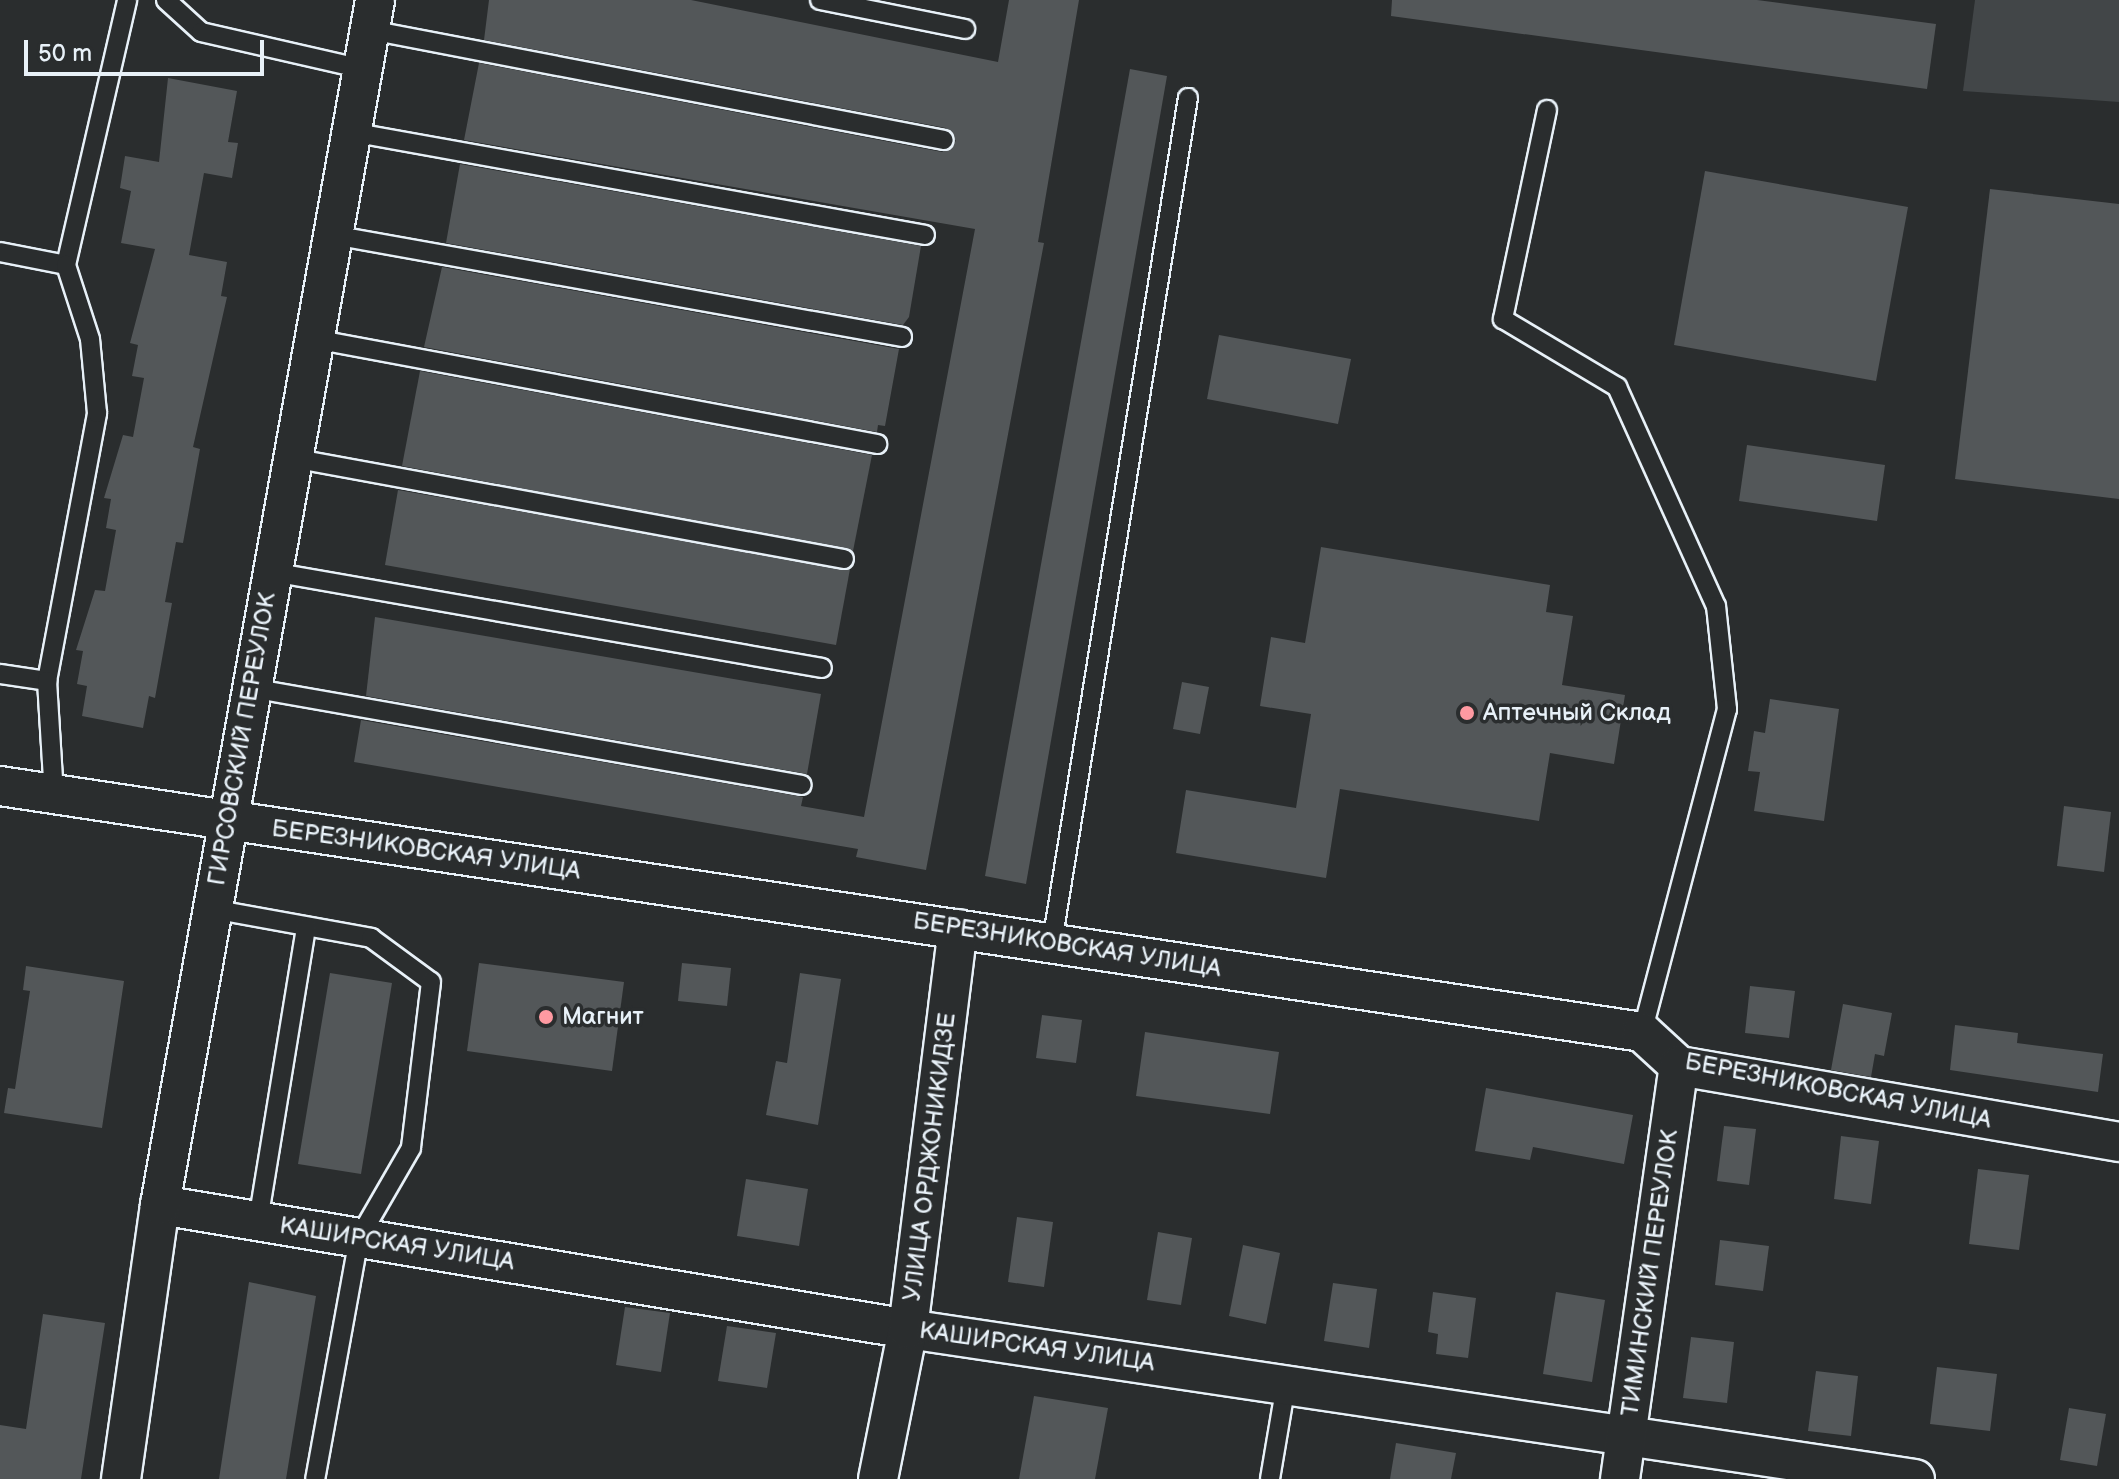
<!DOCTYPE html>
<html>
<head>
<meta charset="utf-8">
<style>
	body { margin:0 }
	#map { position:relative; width:2119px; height:1479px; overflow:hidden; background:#2a2d2e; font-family:"Balsamiq Sans",sans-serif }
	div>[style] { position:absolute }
	.green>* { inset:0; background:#424648 }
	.building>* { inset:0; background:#535759 }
	.roads { filter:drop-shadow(2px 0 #e8f1f8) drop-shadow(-2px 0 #e8f1f8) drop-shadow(0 2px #e8f1f8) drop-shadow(0 -2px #e8f1f8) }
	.lane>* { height:18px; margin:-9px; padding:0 9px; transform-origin:9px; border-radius:9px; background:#2a2d2e }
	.street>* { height:38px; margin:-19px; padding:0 19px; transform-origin:19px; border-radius:19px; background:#2a2d2e }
	.dots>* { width:22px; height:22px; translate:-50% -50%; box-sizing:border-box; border:4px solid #2a2d2e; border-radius:50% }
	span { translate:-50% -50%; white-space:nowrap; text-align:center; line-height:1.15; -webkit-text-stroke:7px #2a2d2e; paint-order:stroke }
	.poi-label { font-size:24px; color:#e8f1f8 }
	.left { translate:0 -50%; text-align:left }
	.street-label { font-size:24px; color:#e8f1f8 }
	.scale { position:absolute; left:24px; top:40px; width:240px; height:36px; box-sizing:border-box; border:4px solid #e8f1f8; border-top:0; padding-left:10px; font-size:24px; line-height:28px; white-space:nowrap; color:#e8f1f8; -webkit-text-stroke:6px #2a2d2e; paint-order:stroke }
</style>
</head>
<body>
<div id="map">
	<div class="green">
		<i style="clip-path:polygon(1975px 0,2119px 0,2119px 102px,1963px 91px)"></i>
	</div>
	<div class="building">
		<i style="clip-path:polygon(489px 0,691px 0,998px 62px,1009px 0,1079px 0,1038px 242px,1044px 243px,926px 870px,856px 857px,858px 849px,354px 762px,361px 720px,803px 797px,801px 806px,864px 817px,975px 229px,464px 140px,479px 63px,942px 152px,956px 141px,946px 128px,484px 40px)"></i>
		<i style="clip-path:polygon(1392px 0,1757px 0,1936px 24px,1927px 89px,1391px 16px)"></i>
		<i style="clip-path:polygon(1130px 69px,1167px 76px,1026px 884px,985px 876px)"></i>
		<i style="clip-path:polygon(168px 78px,237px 91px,228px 142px,238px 143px,232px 178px,204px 173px,189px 255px,227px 262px,221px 296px,227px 297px,193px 447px,200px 449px,183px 543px,176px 542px,165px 602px,172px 603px,155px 698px,149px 696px,143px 728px,82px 716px,87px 686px,77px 684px,83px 651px,76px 650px,95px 590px,105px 591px,116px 530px,106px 528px,111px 499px,104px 498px,123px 435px,133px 437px,144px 378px,132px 376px,138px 345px,130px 343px,155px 249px,121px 243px,131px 191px,120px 188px,125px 156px,159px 162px)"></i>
		<i style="clip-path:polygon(460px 164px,921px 246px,909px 317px,903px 325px,446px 243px)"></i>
		<i style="clip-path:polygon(1705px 171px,1908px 207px,1876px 381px,1674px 345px)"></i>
		<i style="clip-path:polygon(1990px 189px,2119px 204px,2119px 499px,1955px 479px)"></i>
		<i style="clip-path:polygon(442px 267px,899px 349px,885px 426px,878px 425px,877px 432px,424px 347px)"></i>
		<i style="clip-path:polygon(1219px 335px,1351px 359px,1338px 424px,1207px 399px)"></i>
		<i style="clip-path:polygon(420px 371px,872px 455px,853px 551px,402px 466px)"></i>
		<i style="clip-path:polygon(1747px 445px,1885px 465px,1877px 521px,1739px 501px)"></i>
		<i style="clip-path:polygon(398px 490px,850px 569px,836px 645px,385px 565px)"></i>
		<i style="clip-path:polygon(1321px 547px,1550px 585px,1546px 612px,1573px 616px,1562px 685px,1625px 695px,1614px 764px,1550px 753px,1539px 821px,1340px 789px,1326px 878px,1176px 853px,1186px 790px,1296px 808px,1311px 714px,1260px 706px,1271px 637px,1305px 643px)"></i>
		<i style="clip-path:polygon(375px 617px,821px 694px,807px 774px,366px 696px)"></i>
		<i style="clip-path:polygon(1182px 682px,1209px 687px,1200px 734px,1173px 729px)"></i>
		<i style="clip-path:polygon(1770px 699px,1839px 709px,1824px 821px,1754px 811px,1760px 772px,1748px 771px,1754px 731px,1765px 733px)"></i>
		<i style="clip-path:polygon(2064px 806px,2111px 812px,2104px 872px,2057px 866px)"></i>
		<i style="clip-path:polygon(479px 963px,624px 982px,612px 1071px,467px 1051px)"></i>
		<i style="clip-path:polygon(682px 963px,731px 968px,727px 1006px,678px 1001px)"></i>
		<i style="clip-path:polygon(26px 966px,124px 981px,102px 1128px,4px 1113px,8px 1088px,15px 1089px,30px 991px,23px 990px)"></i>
		<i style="clip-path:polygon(330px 973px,392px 983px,361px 1174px,298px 1164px)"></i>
		<i style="clip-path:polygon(800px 973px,841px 979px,818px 1125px,766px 1115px,776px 1061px,787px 1063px)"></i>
		<i style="clip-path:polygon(1750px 986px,1795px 991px,1789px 1038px,1745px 1033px)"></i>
		<i style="clip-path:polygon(1843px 1004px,1892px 1013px,1884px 1056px,1875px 1054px,1871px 1077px,1831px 1070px)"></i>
		<i style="clip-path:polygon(1042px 1015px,1082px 1020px,1076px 1063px,1036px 1058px)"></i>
		<i style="clip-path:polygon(1955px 1025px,2018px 1033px,2017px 1043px,2103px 1054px,2098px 1092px,1950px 1070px)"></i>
		<i style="clip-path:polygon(1145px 1032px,1279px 1052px,1270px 1114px,1136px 1096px)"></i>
		<i style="clip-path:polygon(1486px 1088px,1633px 1115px,1624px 1164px,1533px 1147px,1530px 1160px,1475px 1151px)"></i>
		<i style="clip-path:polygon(1724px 1126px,1756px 1129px,1749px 1185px,1717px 1181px)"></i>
		<i style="clip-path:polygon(1841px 1136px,1879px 1141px,1871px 1204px,1834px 1199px)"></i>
		<i style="clip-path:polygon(1978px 1169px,2029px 1175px,2019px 1250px,1969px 1244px)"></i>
		<i style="clip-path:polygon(746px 1179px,808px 1189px,799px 1246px,737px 1236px)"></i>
		<i style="clip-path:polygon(1017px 1217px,1053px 1222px,1044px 1287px,1008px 1282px)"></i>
		<i style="clip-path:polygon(1158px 1232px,1192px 1238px,1181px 1305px,1147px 1300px)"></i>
		<i style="clip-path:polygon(1720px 1240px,1769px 1246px,1763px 1291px,1715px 1285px)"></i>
		<i style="clip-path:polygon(1243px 1245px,1280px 1253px,1266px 1324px,1229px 1316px)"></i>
		<i style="clip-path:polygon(249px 1282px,316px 1296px,286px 1479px,219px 1479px)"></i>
		<i style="clip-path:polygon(1333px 1283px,1377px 1289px,1369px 1348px,1324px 1341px)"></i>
		<i style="clip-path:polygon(1433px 1292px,1476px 1298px,1468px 1358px,1436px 1354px,1438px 1334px,1428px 1332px)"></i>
		<i style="clip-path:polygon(1556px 1292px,1605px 1300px,1592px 1382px,1543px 1374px)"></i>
		<i style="clip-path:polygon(625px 1307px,670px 1313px,661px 1372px,616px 1365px)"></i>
		<i style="clip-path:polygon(43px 1314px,105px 1323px,81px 1479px,0 1479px,0 1425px,26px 1429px)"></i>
		<i style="clip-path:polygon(727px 1326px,776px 1333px,767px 1388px,718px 1381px)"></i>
		<i style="clip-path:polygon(1691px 1337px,1734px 1342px,1727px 1403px,1683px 1398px)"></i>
		<i style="clip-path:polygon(1937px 1367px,1997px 1374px,1990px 1431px,1930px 1424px)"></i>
		<i style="clip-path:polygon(1816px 1371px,1858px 1376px,1851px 1436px,1808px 1431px)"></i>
		<i style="clip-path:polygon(1034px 1396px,1108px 1408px,1095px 1479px,1019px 1479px)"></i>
		<i style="clip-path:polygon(2069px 1408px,2106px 1414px,2097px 1466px,2060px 1460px)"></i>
		<i style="clip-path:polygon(1396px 1443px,1456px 1453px,1451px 1479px,1390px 1479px)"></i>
	</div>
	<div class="roads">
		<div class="lane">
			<i style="left:166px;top:0;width:47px;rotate:42.4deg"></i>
			<i style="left:201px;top:32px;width:165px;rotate:12.9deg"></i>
			<i style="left:820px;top:0;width:148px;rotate:11.3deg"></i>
			<i style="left:370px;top:30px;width:584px;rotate:10.85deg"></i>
			<i style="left:1547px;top:110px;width:214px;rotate:101.9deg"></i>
			<i style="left:1503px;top:319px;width:133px;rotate:30.8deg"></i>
			<i style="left:1617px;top:387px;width:240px;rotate:65.7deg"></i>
			<i style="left:1716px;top:606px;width:104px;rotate:83.9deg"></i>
			<i style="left:1727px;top:709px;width:334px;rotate:104.7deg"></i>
			<i style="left:351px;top:132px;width:583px;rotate:10.17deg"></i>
			<i style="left:333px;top:235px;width:578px;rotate:10.16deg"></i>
			<i style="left:0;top:252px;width:67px;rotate:11.1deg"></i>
			<i style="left:66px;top:265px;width:272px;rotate:-77deg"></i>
			<i style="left:314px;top:339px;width:573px;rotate:10.56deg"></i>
			<i style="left:292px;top:458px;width:561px;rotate:10.37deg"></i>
			<i style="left:272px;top:572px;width:558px;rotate:9.9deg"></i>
			<i style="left:0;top:674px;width:48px;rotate:8.5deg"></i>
			<i style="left:47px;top:681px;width:273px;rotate:-79.4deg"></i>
			<i style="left:97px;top:413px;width:74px;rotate:-95.4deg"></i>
			<i style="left:90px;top:339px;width:78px;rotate:-108deg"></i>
			<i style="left:47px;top:681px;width:113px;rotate:86.5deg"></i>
			<i style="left:251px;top:688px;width:559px;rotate:9.98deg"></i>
			<i style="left:212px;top:909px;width:162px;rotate:10.3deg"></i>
			<i style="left:371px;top:938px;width:74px;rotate:36.3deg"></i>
			<i style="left:431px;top:982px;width:167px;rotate:96.9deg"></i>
			<i style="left:411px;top:1148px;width:104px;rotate:120deg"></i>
			<i style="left:359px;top:1238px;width:245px;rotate:100.3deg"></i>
			<i style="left:1052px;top:943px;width:856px;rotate:-80.86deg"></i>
			<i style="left:258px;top:1221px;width:298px;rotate:-80.7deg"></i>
			<i style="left:1270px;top:1479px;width:96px;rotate:-80.4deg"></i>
		</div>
		<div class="street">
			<i style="left:0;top:786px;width:1660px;rotate:8.52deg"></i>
			<i style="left:1642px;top:1032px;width:50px;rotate:42.6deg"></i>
			<i style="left:1679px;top:1066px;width:447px;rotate:9.8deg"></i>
			<i style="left:160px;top:1205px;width:758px;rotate:9.41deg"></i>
			<i style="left:908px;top:1329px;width:1018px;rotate:8.47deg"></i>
			<i style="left:121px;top:1479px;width:277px;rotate:-81.9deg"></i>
			<i style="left:160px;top:1205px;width:1224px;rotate:-79.88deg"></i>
			<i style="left:878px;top:1479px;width:153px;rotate:-78.7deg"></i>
			<i style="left:908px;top:1329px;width:403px;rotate:-82.9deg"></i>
			<i style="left:1620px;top:1479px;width:417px;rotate:-81.9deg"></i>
		</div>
	</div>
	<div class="dots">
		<i style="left:1467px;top:713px;background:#ff9aa2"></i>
		<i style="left:546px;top:1017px;background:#ff9aa2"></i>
	</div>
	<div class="poi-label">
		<span class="left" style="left:1483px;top:713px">Аптечный Склад</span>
		<span class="left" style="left:562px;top:1017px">Магнит</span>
	</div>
	<div class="street-label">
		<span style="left:242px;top:739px;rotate:-80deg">ГИРСОВСКИЙ ПЕРЕУЛОК</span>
		<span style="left:426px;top:850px;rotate:8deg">БЕРЕЗНИКОВСКАЯ УЛИЦА</span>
		<span style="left:1067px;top:945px;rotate:9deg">БЕРЕЗНИКОВСКАЯ УЛИЦА</span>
		<span style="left:1838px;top:1091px;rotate:11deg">БЕРЕЗНИКОВСКАЯ УЛИЦА</span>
		<span style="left:930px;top:1157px;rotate:-83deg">УЛИЦА ОРДЖОНИКИДЗЕ</span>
		<span style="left:397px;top:1244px;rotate:9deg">КАШИРСКАЯ УЛИЦА</span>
		<span style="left:1650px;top:1273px;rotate:-82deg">ТИМИНСКИЙ ПЕРЕУЛОК</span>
		<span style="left:1037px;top:1347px;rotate:8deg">КАШИРСКАЯ УЛИЦА</span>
	</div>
	<div class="scale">50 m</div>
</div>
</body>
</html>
